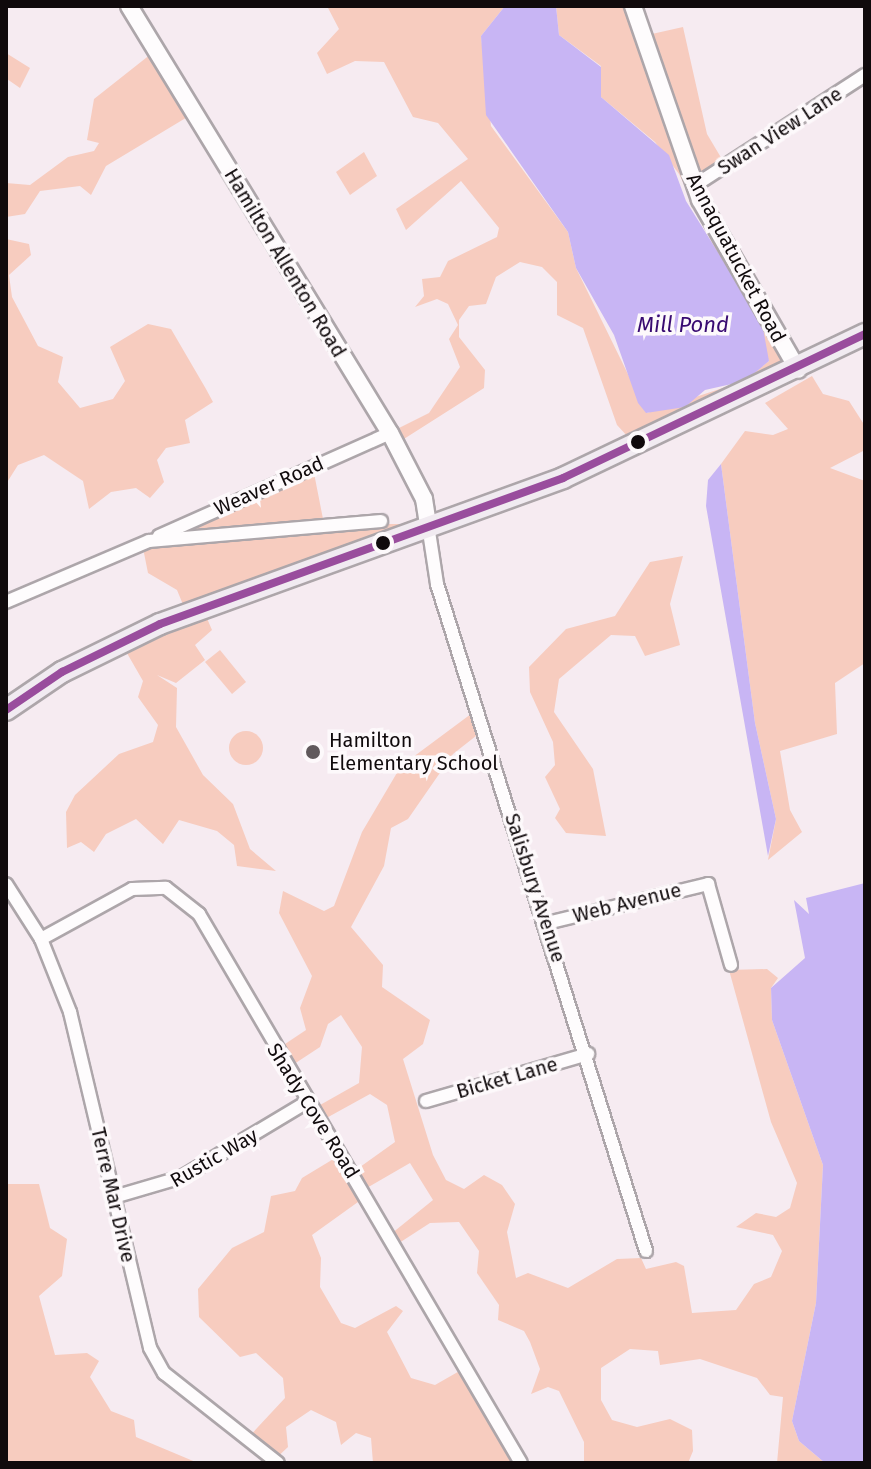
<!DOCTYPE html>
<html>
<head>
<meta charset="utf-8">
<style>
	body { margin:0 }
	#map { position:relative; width:871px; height:1469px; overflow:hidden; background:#f6ebf1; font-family:"Fira Sans",sans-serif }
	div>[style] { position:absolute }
	.green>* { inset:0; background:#f7ccbf }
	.round { border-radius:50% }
	.water>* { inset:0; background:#c8b5f4 }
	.roads { filter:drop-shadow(2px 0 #ada6aa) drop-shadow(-2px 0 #ada6aa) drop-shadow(0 2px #ada6aa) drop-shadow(0 -2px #ada6aa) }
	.minor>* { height:12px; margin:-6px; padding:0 6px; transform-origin:6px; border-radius:6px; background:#fefcfd }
	.tertiary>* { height:16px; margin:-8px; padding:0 8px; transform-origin:8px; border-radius:8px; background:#fefcfd }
	.primary>* { height:20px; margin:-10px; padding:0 10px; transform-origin:10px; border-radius:10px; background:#f1ebf1 }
	.bus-1>* { height:8px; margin:-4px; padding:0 4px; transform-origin:4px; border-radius:4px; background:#994d9d }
	.dots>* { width:22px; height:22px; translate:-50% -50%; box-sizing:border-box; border:4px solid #fdf9fb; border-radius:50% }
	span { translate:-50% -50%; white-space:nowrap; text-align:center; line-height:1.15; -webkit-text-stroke:7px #fdf9fb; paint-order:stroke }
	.street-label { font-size:20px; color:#100a0c }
	.poi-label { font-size:20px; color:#100a0c }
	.left { translate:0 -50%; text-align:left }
	.water-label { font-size:22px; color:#380a71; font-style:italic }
	.frame { position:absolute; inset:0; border:8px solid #100a0c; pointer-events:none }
</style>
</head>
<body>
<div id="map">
	<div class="green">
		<i style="clip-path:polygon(327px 6px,505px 6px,481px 36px,491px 126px,568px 232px,576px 268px,647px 413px,744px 381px,769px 361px,679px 174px,655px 142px,601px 97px,601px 66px,559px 35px,556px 6px,634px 6px,643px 36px,683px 27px,707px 134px,726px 166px,696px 185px,794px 362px,629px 438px,617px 425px,583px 328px,557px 315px,557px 282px,542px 267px,520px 262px,496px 277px,486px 304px,469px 306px,459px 320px,459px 337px,485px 370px,484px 388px,396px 444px,389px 433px,429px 413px,460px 367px,449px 339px,458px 325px,448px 304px,437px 299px,415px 307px,424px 296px,422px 279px,440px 277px,448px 261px,497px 237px,499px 228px,461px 181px,406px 230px,396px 209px,468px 159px,438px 123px,413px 117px,384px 62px,355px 61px,327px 74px,317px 53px,339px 29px)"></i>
		<i style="clip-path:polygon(156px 50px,194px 113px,106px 166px,91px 195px,80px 186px,40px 191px,25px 214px,6px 217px,6px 183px,30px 185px,68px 157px,94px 151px,99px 143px,87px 140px,94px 99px)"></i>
		<i style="clip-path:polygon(6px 53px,30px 68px,20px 88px,7px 79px,6px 90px)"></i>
		<i style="clip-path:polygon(364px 152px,377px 176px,350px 195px,336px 172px)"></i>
		<i style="clip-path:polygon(6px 239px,29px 244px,31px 255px,9px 275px,12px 297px,38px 346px,63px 357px,58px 382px,80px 408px,113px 399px,125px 381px,110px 347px,148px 324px,171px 329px,206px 389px,213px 402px,185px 420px,190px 443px,166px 448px,157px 460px,164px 482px,150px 498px,136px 488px,111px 492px,89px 509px,83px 481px,44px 455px,18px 465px,6px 484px)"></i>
		<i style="clip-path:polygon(812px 376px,823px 394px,849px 401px,865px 426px,865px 450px,830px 468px,865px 481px,865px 663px,835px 683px,837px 734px,780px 751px,790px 810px,802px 832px,768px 860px,776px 819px,755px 723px,721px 464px,745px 431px,773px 435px,788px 429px,765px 403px)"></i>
		<i style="clip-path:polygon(313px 468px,324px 524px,408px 524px,206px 616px,212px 630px,195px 645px,205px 660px,176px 683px,157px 675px,177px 688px,176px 727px,203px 775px,233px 804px,250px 849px,276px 871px,237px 866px,234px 845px,217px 831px,179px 820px,163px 844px,136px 819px,106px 834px,94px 852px,81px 842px,67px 848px,66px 812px,75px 795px,119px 754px,153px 742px,158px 725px,138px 697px,143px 681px,120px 641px,184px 607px,177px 590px,148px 573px,142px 543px)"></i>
		<i style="clip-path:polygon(683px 556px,670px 604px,680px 645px,645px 656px,635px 636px,611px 635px,559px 679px,554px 712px,593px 769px,606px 836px,566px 833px,555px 818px,560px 809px,545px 777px,555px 765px,553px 742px,530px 692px,529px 667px,566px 629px,615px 616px,650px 562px)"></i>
		<i style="clip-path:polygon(220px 650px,246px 682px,232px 694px,205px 662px)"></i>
		<i style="clip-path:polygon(475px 711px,481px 732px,453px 754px,408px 819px,391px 828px,384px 866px,351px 927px,383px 965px,382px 987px,430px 1020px,423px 1044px,403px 1059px,433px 1155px,446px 1180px,464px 1189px,484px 1175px,502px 1185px,515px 1204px,507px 1232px,516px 1278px,528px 1273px,568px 1288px,617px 1259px,641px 1258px,646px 1269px,676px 1262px,684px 1266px,692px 1313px,736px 1310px,754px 1284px,771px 1277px,782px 1251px,773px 1235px,736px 1227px,756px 1213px,776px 1217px,790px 1208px,797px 1183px,771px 1122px,729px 970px,767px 969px,778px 978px,771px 988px,772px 1020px,823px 1165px,816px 1303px,792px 1421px,799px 1441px,825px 1463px,777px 1463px,783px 1397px,770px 1395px,757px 1378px,700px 1359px,660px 1365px,658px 1351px,630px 1349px,601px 1368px,601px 1400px,612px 1420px,637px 1427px,670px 1419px,692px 1430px,693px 1451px,688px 1463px,584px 1463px,584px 1442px,559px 1391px,548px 1387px,531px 1394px,540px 1369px,530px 1342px,524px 1331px,498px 1320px,499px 1305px,477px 1273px,479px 1251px,459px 1222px,430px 1223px,396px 1245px,391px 1234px,433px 1200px,410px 1163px,365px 1189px,365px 1197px,312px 1235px,321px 1258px,320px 1287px,341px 1323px,355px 1328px,396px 1306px,403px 1311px,387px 1332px,411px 1378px,435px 1385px,463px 1369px,522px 1463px,373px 1463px,371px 1438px,356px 1433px,341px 1445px,336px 1422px,311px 1410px,286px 1427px,288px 1447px,272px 1462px,245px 1441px,285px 1398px,283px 1378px,256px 1353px,240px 1357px,199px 1317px,198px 1289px,232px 1248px,264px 1232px,271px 1196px,295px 1191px,302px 1178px,340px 1155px,353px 1172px,395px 1142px,387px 1105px,370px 1094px,321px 1121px,313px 1109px,359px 1083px,362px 1047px,341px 1015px,328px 1024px,320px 1047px,288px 1068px,276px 1050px,306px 1030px,300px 1008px,312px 976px,279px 913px,283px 891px,324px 911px,334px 906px,362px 832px,401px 766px)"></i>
		<i class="round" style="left:229px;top:731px;width:34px;height:34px"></i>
		<i style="clip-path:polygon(6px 1184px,39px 1184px,50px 1228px,67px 1239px,62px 1276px,39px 1296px,55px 1355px,87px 1353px,99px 1361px,90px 1377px,111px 1411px,134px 1420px,136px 1437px,198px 1463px,6px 1463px)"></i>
	</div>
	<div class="water">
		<i style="clip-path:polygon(505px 6px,556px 6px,559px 35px,601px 67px,601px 97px,669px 155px,686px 201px,762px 323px,769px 361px,745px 381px,705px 390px,685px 407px,646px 413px,638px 403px,614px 335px,576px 268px,568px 232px,486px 115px,481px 36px)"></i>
		<i style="clip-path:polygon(721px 464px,755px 723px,776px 819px,768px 856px,706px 506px,708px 480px)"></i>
		<i style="clip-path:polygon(865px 883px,865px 1463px,825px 1463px,799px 1441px,792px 1421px,816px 1303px,823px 1165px,772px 1020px,771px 988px,805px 958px,794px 900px,809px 914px,806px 898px)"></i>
	</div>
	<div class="roads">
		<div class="minor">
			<i style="left:694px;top:186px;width:204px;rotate:-33deg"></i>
			<i style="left:428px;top:525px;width:60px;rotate:81.3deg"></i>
			<i style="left:437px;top:584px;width:699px;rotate:72.6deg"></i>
			<i style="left:159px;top:536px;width:253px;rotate:-24deg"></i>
			<i style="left:6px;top:602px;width:155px;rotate:-23.1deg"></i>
			<i style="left:149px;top:541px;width:233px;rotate:-4.9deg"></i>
			<i style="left:6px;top:884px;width:65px;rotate:57.5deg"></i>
			<i style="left:41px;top:939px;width:79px;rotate:68.3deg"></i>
			<i style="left:70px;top:1012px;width:345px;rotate:76.6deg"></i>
			<i style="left:150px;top:1348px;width:29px;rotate:61deg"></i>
			<i style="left:164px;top:1373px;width:145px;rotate:38.3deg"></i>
			<i style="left:547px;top:923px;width:166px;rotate:-13.6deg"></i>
			<i style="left:708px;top:884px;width:84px;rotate:74.1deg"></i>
			<i style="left:41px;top:939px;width:104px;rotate:-28.8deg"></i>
			<i style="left:132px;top:889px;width:34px;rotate:-2deg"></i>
			<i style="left:166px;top:888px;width:42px;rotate:38.2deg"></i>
			<i style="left:199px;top:914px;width:636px;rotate:59.61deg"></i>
			<i style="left:426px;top:1101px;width:169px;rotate:-16.2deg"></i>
			<i style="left:114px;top:1197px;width:71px;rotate:-16.4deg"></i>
			<i style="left:182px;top:1177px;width:146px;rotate:-31deg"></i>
		</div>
		<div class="tertiary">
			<i style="left:129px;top:6px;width:500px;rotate:58.57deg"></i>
			<i style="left:390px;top:433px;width:74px;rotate:62.7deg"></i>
			<i style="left:424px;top:499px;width:26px;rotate:81deg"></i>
			<i style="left:633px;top:6px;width:205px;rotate:70.9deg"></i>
			<i style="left:700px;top:200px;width:196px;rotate:60deg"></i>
		</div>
		<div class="primary">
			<i style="left:6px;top:710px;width:68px;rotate:-34.2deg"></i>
			<i style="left:62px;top:672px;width:109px;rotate:-26.1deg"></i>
			<i style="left:160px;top:624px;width:429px;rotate:-19.9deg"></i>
			<i style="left:563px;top:478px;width:335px;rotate:-25.5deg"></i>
		</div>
	</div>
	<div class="bus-1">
		<i style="left:6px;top:710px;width:68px;rotate:-34.2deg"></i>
		<i style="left:62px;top:672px;width:109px;rotate:-26.1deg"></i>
		<i style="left:160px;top:624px;width:429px;rotate:-19.9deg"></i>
		<i style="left:563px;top:478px;width:335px;rotate:-25.5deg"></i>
	</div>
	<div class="dots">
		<i style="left:638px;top:442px;background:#100a0c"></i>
		<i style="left:383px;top:543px;background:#100a0c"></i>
		<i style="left:313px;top:752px;background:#60595c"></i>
	</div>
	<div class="street-label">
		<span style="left:780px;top:131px;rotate:-33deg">Swan View Lane</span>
		<span style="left:736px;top:258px;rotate:62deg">Annaquatucket Road</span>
		<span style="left:285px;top:263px;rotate:59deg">Hamilton Allenton Road</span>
		<span style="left:269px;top:486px;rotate:-24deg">Weaver Road</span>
		<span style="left:535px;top:888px;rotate:72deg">Salisbury Avenue</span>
		<span style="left:627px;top:903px;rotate:-14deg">Web Avenue</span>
		<span style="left:507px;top:1078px;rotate:-16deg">Bicket Lane</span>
		<span style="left:313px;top:1111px;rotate:58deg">Shady Cove Road</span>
		<span style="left:214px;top:1158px;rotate:-30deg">Rustic Way</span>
		<span style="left:113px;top:1195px;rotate:77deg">Terre Mar Drive</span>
	</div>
	<div class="poi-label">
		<span class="left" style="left:329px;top:752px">Hamilton<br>Elementary School</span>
	</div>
	<div class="water-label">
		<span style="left:683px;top:325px">Mill Pond</span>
	</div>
	<div class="frame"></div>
</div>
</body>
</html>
